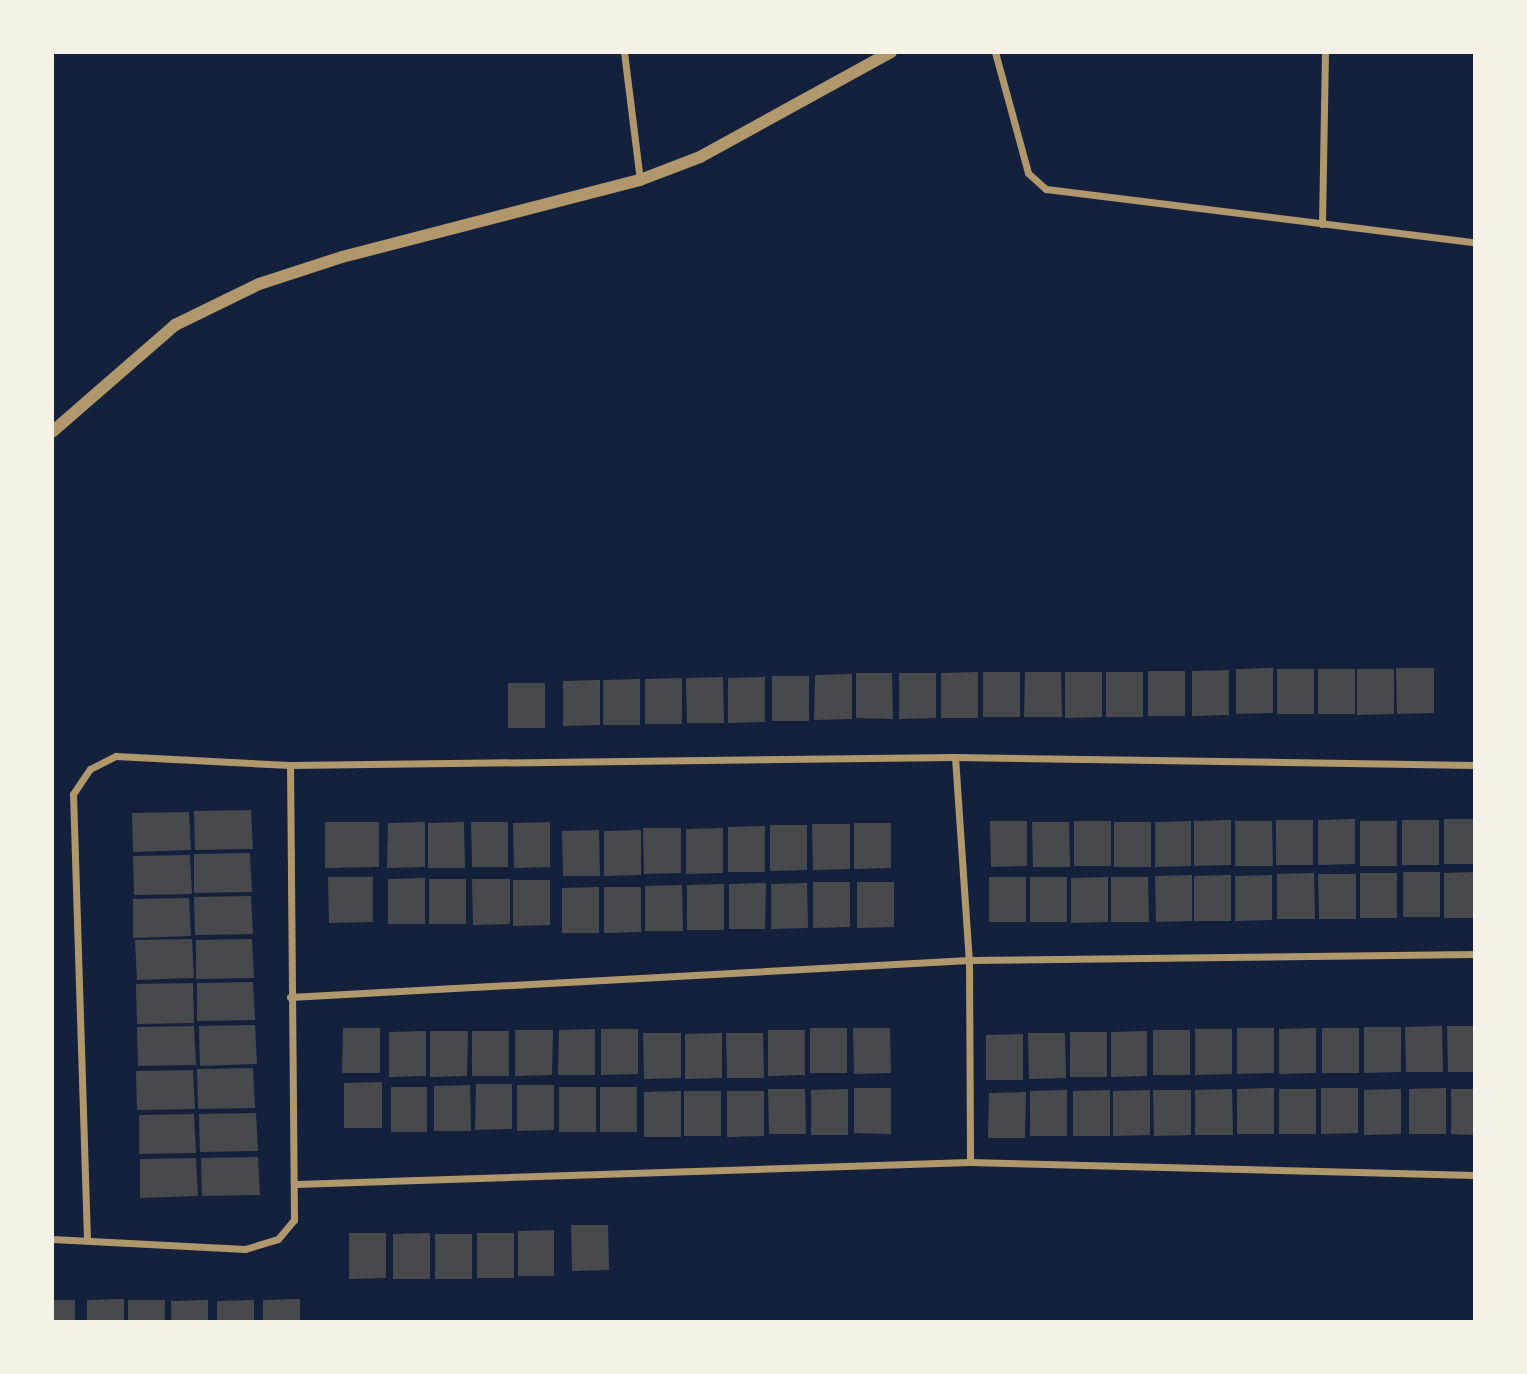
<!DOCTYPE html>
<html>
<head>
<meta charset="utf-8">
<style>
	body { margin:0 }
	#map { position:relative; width:1527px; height:1374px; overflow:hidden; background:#14213d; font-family:"PT Sans Narrow",sans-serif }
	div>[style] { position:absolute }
	.building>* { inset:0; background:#48494c }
	.minor>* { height:7px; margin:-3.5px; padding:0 3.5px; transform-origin:3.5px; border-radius:3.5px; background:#b1986c }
	.tertiary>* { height:12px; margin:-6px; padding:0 6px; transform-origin:6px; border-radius:6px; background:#b1986c }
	span { translate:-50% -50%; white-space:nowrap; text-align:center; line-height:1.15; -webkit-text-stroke:7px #f6f1e7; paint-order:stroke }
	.frame { position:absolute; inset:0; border:54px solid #f6f1e7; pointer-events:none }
</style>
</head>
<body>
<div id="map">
	<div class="building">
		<i style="clip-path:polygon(1273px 668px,1273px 713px,1236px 714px,1236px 669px)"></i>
		<i style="clip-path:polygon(1396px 668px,1434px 668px,1434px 713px,1397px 714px)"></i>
		<i style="clip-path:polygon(1277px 669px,1314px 669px,1314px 714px,1277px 714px)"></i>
		<i style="clip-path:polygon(1318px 669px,1355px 669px,1355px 714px,1318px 714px)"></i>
		<i style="clip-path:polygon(1357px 669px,1394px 669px,1394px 714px,1357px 715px)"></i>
		<i style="clip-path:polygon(1229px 670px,1229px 715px,1192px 716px,1192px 671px)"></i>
		<i style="clip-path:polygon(1148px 671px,1185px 671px,1185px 716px,1148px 716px)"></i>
		<i style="clip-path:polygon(978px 672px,978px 718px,941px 718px,941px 673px)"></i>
		<i style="clip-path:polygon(983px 672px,1020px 672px,1020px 717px,983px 717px)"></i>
		<i style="clip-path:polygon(1025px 672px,1061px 672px,1062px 717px,1024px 717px)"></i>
		<i style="clip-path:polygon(1065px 672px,1102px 672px,1102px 717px,1065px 718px)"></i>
		<i style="clip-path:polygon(1106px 672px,1143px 672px,1143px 717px,1106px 717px)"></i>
		<i style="clip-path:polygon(856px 673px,892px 673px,893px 719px,856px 718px)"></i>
		<i style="clip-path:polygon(899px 673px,936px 673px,936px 718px,899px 719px)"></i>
		<i style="clip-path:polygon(852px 674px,852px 719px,814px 720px,815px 675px)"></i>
		<i style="clip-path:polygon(772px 676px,809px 676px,809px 721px,772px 721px)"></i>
		<i style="clip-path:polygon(723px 677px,724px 723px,687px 723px,686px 678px)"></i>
		<i style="clip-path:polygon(765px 677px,765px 722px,728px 723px,728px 678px)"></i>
		<i style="clip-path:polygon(682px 678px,682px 724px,645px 724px,645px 679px)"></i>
		<i style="clip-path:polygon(640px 679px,640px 725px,603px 725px,603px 680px)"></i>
		<i style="clip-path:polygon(600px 680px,600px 725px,563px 726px,563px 681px)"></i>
		<i style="clip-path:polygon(508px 683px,545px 683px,545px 728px,508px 728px)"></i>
		<i style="clip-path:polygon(251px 810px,253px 849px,195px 850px,194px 811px)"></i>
		<i style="clip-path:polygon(189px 812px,191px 850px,133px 852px,132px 813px)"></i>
		<i style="clip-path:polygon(1355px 819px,1355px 864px,1318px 865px,1318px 820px)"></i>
		<i style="clip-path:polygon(1444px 819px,1474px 819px,1474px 864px,1444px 864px)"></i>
		<i style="clip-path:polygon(1231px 820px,1231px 865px,1194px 866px,1194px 821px)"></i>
		<i style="clip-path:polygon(1276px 820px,1313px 820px,1313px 865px,1276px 865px)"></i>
		<i style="clip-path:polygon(1402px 820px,1439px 820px,1439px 865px,1402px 865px)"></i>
		<i style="clip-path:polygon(990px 821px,1027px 821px,1027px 866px,991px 867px)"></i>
		<i style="clip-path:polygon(1074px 821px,1111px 821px,1111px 866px,1074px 866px)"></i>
		<i style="clip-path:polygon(1191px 821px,1191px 866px,1155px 867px,1155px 822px)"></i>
		<i style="clip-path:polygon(1235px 821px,1272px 821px,1273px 866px,1235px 866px)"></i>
		<i style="clip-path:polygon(1360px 821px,1397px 821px,1397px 866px,1360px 866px)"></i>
		<i style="clip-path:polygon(325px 822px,379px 822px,379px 867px,325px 868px)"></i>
		<i style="clip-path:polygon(425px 822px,425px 867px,387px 868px,388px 823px)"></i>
		<i style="clip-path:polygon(464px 822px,465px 868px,428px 868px,428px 823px)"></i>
		<i style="clip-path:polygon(471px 822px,508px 822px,508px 867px,472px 867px)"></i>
		<i style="clip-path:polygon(550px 822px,550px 867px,514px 868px,513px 823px)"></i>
		<i style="clip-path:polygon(1032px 822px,1069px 822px,1070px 867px,1033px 867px)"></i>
		<i style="clip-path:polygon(1114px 822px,1151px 822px,1151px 867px,1114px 867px)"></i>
		<i style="clip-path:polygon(854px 823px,891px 823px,891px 868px,854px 869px)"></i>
		<i style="clip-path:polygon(812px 824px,850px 824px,850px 869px,813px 870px)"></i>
		<i style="clip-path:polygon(770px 825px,807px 825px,807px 870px,770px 871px)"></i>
		<i style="clip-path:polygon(765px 826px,765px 872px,728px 872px,728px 827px)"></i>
		<i style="clip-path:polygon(643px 828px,681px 828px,681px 873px,644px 874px)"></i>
		<i style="clip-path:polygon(723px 828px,723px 873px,686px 874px,686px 829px)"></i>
		<i style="clip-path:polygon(599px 830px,600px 876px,563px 876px,562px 831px)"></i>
		<i style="clip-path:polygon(641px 830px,641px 875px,604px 876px,604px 831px)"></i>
		<i style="clip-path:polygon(250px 853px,252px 892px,194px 893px,194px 854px)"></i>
		<i style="clip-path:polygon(190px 855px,192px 894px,134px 895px,133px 856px)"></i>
		<i style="clip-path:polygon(1403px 872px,1440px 872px,1440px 917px,1403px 917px)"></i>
		<i style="clip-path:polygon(1474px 872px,1474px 918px,1444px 918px,1444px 873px)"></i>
		<i style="clip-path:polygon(1314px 873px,1315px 919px,1277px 919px,1277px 874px)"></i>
		<i style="clip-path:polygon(1360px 873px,1397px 873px,1397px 918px,1360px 918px)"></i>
		<i style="clip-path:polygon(1318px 874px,1356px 874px,1356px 919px,1319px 919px)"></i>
		<i style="clip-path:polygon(1192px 875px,1192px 921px,1156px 922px,1155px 876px)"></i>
		<i style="clip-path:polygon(1231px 875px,1231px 921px,1194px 921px,1194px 876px)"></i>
		<i style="clip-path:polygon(1272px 875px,1272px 920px,1235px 921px,1235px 876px)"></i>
		<i style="clip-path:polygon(328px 877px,373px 877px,373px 922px,329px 923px)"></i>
		<i style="clip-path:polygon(989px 877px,1026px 877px,1026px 922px,989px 922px)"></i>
		<i style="clip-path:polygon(1030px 877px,1067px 877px,1067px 922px,1030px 922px)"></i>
		<i style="clip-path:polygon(1108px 877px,1108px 922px,1071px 923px,1071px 878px)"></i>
		<i style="clip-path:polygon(1111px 877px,1148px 877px,1149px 922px,1111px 922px)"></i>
		<i style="clip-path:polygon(425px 878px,425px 924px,388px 924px,388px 879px)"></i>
		<i style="clip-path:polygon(429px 879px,466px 879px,466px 924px,429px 924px)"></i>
		<i style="clip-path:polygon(472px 879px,510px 879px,510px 924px,473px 925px)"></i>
		<i style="clip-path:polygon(513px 880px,550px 880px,550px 925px,513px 926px)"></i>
		<i style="clip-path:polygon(813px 882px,850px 882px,850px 927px,813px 928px)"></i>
		<i style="clip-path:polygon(857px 882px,894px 882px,894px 927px,857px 928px)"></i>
		<i style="clip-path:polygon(766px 883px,765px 929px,729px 929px,729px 884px)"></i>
		<i style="clip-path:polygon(807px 883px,808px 928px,771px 929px,771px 884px)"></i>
		<i style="clip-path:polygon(724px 884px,724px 930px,687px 930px,687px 885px)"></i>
		<i style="clip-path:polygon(682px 885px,683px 931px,645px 931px,645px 886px)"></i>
		<i style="clip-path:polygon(599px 887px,599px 933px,562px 933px,562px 888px)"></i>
		<i style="clip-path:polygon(604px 887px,641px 887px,641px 932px,604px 933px)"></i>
		<i style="clip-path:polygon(251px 896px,253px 934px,195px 935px,194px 897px)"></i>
		<i style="clip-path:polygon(189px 898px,191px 936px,133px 938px,133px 899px)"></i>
		<i style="clip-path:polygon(192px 939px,194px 978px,137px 980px,135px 940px)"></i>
		<i style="clip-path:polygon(252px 939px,254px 978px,196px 979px,196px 940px)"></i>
		<i style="clip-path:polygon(253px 982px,255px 1020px,197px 1021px,197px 983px)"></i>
		<i style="clip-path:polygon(193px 983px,194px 1023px,137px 1024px,136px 984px)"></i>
		<i style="clip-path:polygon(255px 1025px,257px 1064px,200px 1066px,199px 1026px)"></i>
		<i style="clip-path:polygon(194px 1026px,196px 1065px,138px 1066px,137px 1027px)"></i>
		<i style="clip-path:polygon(1442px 1026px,1443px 1072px,1406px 1072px,1405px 1027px)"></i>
		<i style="clip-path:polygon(1447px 1026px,1474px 1026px,1474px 1072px,1448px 1072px)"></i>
		<i style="clip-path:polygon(1364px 1027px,1401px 1027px,1401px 1072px,1364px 1073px)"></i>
		<i style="clip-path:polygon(343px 1028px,380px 1028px,380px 1073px,342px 1073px)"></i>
		<i style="clip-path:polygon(810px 1028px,847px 1028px,847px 1073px,810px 1073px)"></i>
		<i style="clip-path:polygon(853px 1028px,890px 1028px,891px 1073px,854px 1074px)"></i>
		<i style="clip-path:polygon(1237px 1028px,1274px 1028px,1274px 1073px,1237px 1074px)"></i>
		<i style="clip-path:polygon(1316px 1028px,1316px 1073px,1279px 1074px,1279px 1029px)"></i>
		<i style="clip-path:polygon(1322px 1028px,1359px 1028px,1359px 1073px,1322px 1073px)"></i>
		<i style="clip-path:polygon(595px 1029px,595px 1075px,558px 1075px,559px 1030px)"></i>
		<i style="clip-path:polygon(601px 1029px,638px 1029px,638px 1074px,601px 1075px)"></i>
		<i style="clip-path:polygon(1195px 1029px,1232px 1029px,1232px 1074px,1195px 1075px)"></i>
		<i style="clip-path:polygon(515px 1030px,553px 1030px,552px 1075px,515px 1076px)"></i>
		<i style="clip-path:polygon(768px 1030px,805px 1030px,805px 1075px,768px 1076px)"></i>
		<i style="clip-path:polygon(1153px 1030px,1190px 1030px,1190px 1075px,1153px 1075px)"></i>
		<i style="clip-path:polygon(426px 1031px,426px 1076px,389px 1077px,389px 1032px)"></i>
		<i style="clip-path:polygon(430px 1031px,468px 1031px,467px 1076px,430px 1077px)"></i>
		<i style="clip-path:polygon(472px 1031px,509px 1031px,509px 1076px,472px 1076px)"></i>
		<i style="clip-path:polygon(1147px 1031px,1147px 1076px,1111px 1077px,1111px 1032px)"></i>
		<i style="clip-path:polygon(1070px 1032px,1107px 1032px,1107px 1077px,1070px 1077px)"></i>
		<i style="clip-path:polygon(643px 1033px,681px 1033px,681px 1078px,644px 1079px)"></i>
		<i style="clip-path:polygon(722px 1033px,722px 1078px,685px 1079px,685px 1034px)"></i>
		<i style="clip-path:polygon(726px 1033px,763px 1033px,764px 1078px,727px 1078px)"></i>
		<i style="clip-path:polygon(1028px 1033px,1065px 1033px,1066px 1078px,1029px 1079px)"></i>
		<i style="clip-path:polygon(1023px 1034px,1023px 1080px,986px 1080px,986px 1035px)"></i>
		<i style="clip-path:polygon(253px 1068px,255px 1108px,198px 1109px,197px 1069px)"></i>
		<i style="clip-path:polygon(193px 1070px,195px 1109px,137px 1110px,136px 1071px)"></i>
		<i style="clip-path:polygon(382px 1082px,382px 1128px,344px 1128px,344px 1083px)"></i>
		<i style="clip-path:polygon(476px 1084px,512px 1084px,512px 1129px,475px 1130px)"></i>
		<i style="clip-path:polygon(470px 1085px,471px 1131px,434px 1131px,434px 1086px)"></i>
		<i style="clip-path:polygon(517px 1085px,554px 1085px,554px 1130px,517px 1131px)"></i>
		<i style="clip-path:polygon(391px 1087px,427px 1087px,427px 1132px,391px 1132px)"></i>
		<i style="clip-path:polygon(559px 1087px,596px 1087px,596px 1132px,559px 1132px)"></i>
		<i style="clip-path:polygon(600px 1087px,637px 1087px,637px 1132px,600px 1132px)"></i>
		<i style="clip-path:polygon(854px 1088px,891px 1088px,891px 1134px,854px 1133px)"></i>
		<i style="clip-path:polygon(1274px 1088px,1274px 1134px,1237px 1134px,1237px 1089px)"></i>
		<i style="clip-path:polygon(1321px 1088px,1358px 1088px,1358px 1133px,1321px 1134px)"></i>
		<i style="clip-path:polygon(1446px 1088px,1446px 1134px,1409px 1134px,1409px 1089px)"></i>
		<i style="clip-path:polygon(768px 1089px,805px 1089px,806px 1134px,769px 1134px)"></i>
		<i style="clip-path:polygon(848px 1089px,848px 1135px,811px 1135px,811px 1090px)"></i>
		<i style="clip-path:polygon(1232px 1089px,1233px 1135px,1195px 1135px,1195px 1090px)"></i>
		<i style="clip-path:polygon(1279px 1089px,1316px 1089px,1316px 1134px,1279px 1134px)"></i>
		<i style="clip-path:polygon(1401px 1089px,1401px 1134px,1364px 1135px,1364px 1090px)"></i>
		<i style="clip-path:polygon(1451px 1089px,1474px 1089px,1474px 1135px,1451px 1134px)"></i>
		<i style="clip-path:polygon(1067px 1090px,1067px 1136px,1030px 1136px,1030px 1091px)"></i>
		<i style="clip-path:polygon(1110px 1090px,1110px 1136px,1073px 1136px,1073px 1091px)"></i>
		<i style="clip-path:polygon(1150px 1090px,1150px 1135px,1113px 1136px,1113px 1091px)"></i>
		<i style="clip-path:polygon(1153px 1090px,1191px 1090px,1191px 1135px,1154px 1136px)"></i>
		<i style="clip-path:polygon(681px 1091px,681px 1137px,644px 1137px,644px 1092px)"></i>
		<i style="clip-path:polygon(684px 1091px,721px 1091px,721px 1136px,684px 1136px)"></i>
		<i style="clip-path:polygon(727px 1091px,764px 1091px,764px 1136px,727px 1137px)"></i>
		<i style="clip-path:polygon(1026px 1092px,1025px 1138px,988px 1138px,989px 1093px)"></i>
		<i style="clip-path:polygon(256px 1113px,258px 1151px,200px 1152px,199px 1114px)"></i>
		<i style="clip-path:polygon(194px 1114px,196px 1153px,139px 1154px,139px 1115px)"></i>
		<i style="clip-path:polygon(258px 1157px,260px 1195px,202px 1196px,201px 1158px)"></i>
		<i style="clip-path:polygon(196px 1158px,198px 1196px,140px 1198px,140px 1159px)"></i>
		<i style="clip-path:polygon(571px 1225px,608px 1225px,609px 1270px,572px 1271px)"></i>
		<i style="clip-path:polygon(554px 1230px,554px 1276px,518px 1276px,518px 1231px)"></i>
		<i style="clip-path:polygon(349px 1233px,386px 1233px,386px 1278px,349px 1279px)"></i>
		<i style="clip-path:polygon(430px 1233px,430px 1279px,393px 1279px,393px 1234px)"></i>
		<i style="clip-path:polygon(477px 1233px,514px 1233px,514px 1278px,477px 1278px)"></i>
		<i style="clip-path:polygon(435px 1234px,472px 1234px,472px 1279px,435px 1279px)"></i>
		<i style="clip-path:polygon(124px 1299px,124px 1322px,87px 1322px,87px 1300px)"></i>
		<i style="clip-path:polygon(300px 1299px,300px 1322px,263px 1322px,263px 1300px)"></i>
		<i style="clip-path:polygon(52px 1300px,75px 1300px,75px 1322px,52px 1322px)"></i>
		<i style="clip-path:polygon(128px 1300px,165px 1300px,165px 1322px,128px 1322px)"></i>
		<i style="clip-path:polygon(208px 1300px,208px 1322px,171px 1322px,171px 1301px)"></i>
		<i style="clip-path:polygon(254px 1300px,254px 1322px,217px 1322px,217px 1301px)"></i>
	</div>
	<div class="minor">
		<i style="left:624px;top:52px;width:129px;rotate:82.9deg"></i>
		<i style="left:995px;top:52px;width:125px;rotate:74.7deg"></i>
		<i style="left:1028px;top:173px;width:24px;rotate:42deg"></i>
		<i style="left:1046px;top:189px;width:431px;rotate:7.1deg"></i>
		<i style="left:1322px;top:224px;width:172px;rotate:-89deg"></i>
		<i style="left:955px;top:757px;width:203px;rotate:86.1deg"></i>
		<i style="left:969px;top:960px;width:202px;rotate:89.7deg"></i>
		<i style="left:290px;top:997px;width:680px;rotate:-3.12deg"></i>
		<i style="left:969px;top:960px;width:505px;rotate:-0.68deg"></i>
		<i style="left:296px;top:1184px;width:674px;rotate:-1.87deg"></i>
		<i style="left:970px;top:1162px;width:504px;rotate:1.48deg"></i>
		<i style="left:52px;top:1239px;width:193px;rotate:3deg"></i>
		<i style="left:245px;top:1249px;width:34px;rotate:-17deg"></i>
		<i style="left:278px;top:1239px;width:25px;rotate:-50deg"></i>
		<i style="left:294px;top:1220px;width:455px;rotate:-90.5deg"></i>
		<i style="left:87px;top:1239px;width:445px;rotate:-91.8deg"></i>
		<i style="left:73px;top:794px;width:30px;rotate:-56deg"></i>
		<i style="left:90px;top:769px;width:29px;rotate:-27deg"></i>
		<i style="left:116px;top:756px;width:174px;rotate:3deg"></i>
		<i style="left:290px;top:765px;width:665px;rotate:-0.69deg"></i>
		<i style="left:955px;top:757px;width:519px;rotate:0.88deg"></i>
	</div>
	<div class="tertiary">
		<i style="left:52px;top:432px;width:163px;rotate:-41deg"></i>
		<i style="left:175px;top:325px;width:93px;rotate:-26deg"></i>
		<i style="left:259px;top:284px;width:87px;rotate:-18deg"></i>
		<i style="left:342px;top:257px;width:308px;rotate:-14.5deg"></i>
		<i style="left:640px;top:180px;width:64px;rotate:-21deg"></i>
		<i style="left:700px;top:157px;width:218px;rotate:-28.8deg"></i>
	</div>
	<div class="frame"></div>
</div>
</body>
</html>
